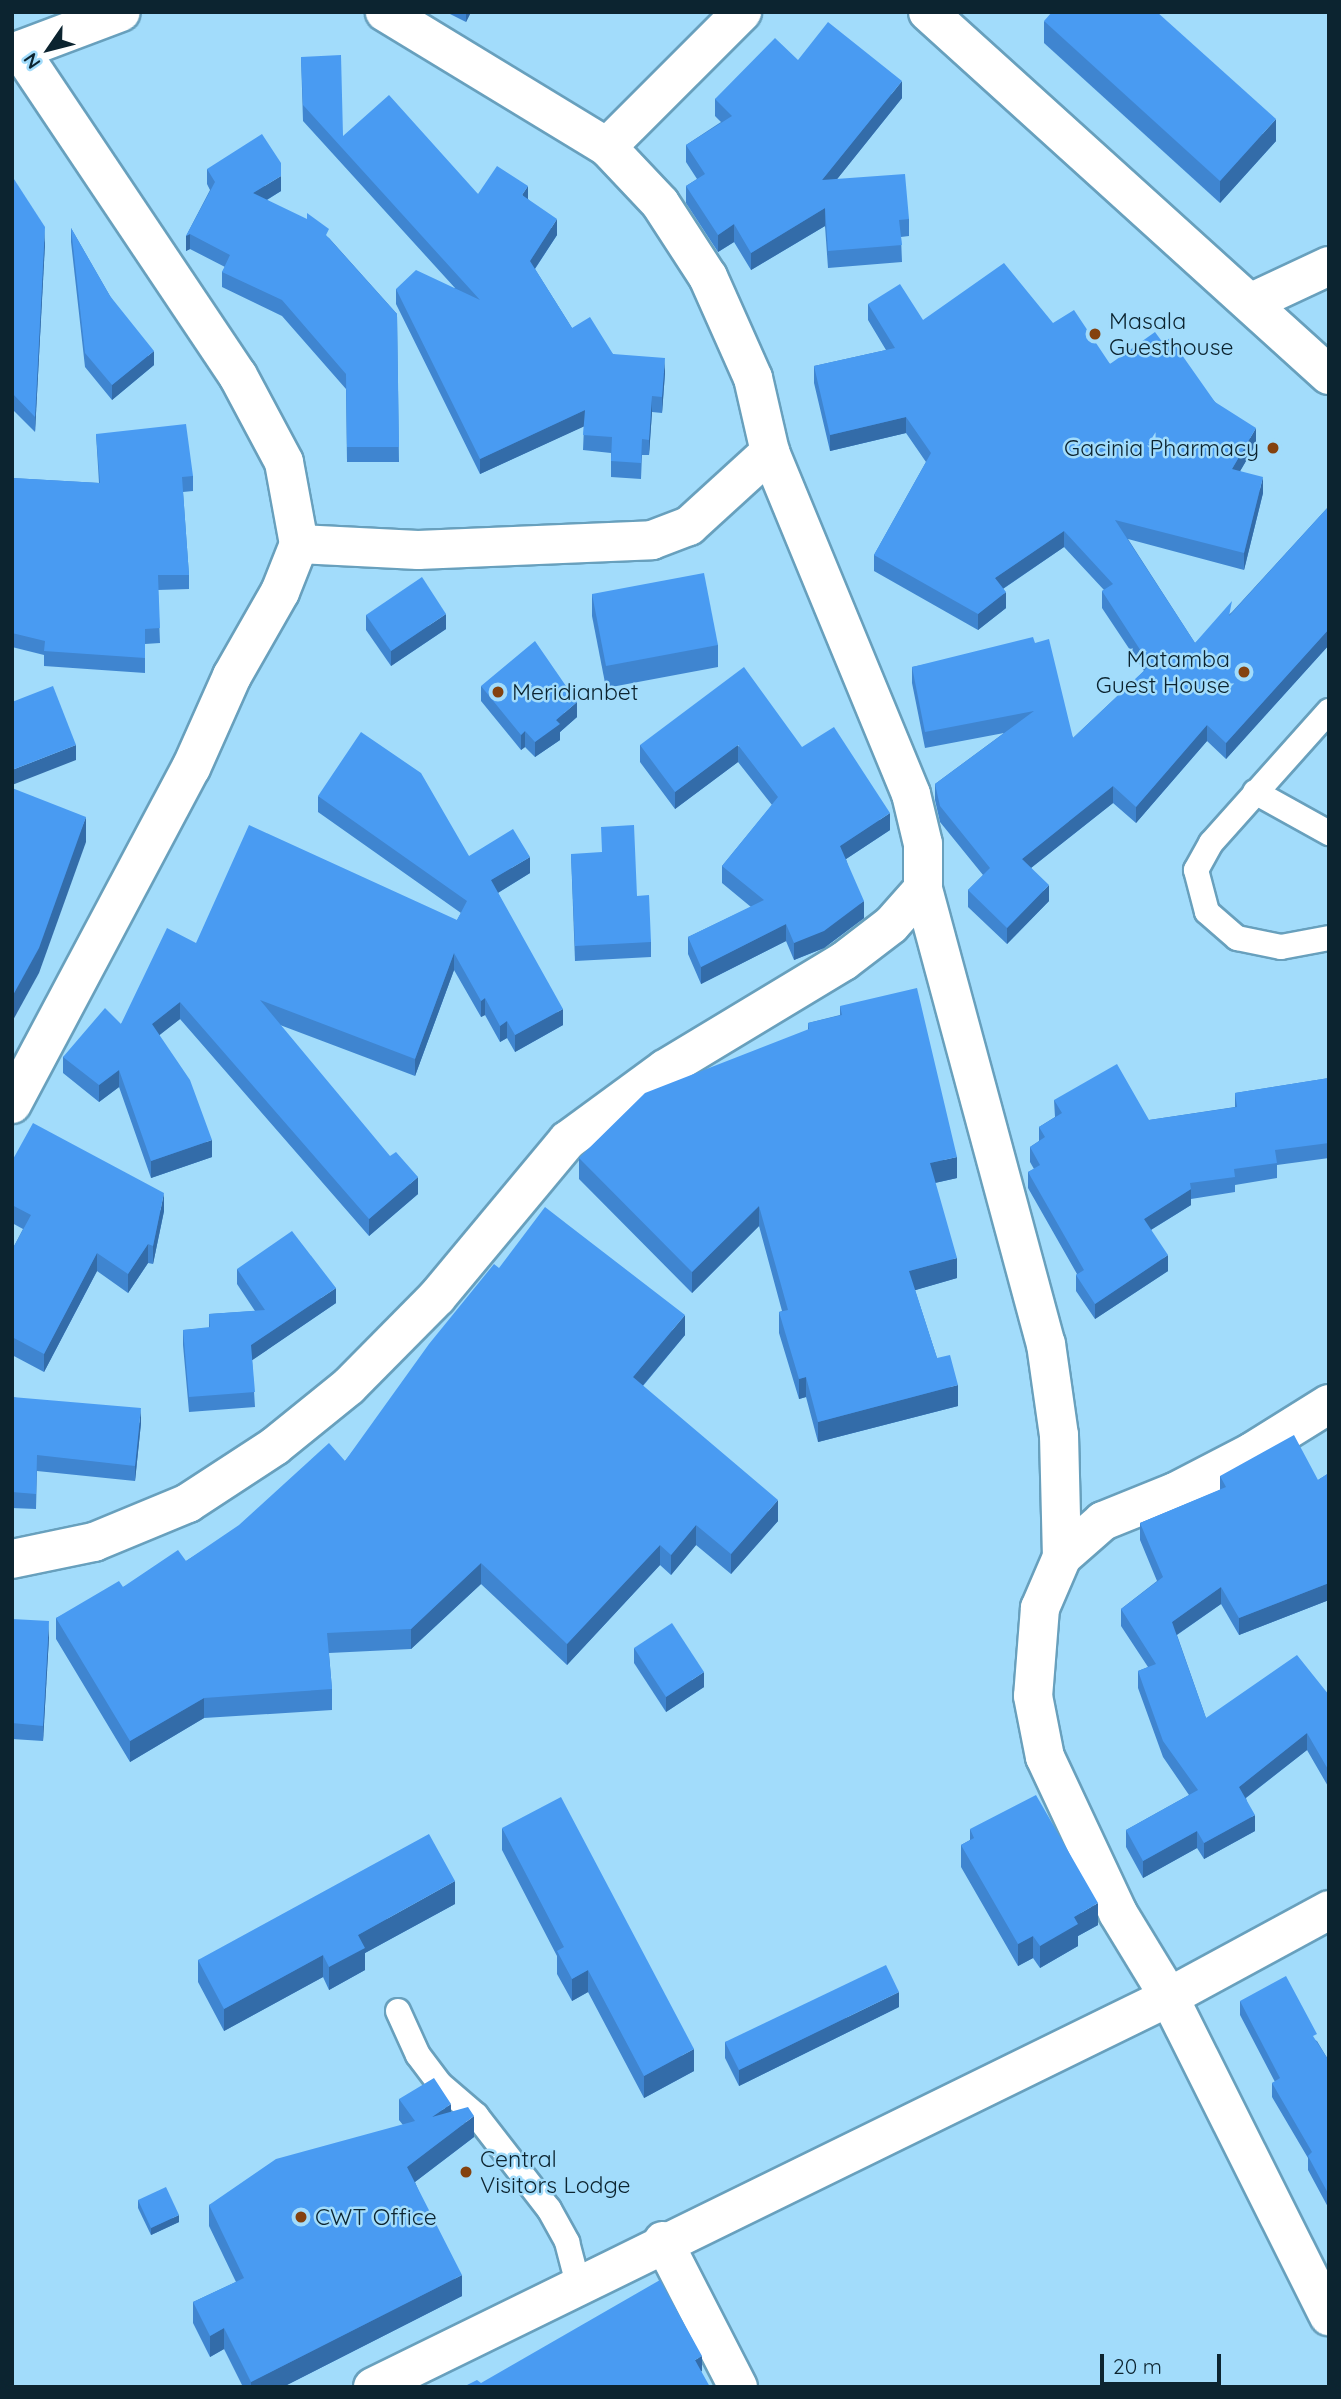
<!DOCTYPE html>
<html>
<head>
<meta charset="utf-8">
<style>
	body { margin:0 }
	#map { position:relative; width:1341px; height:2399px; overflow:hidden; background:#a2dcfb; font-family:Quicksand,sans-serif }
	div>[style] { position:absolute }
	.roads { filter:drop-shadow(2px 0 #68a0bd) drop-shadow(-2px 0 #68a0bd) drop-shadow(0 2px #68a0bd) drop-shadow(0 -2px #68a0bd) }
	.service>* { height:24px; margin:-12px; padding:0 12px; transform-origin:12px; border-radius:12px; background:#fff }
	.minor>* { height:38px; margin:-19px; padding:0 19px; transform-origin:19px; border-radius:19px; background:#fff }
	.secondary>* { height:38px; margin:-19px; padding:0 19px; transform-origin:19px; border-radius:19px; background:#fff }
	.wall>* { inset:0; background:#3f85d0 }
	.shaded-wall>* { inset:0; background:#336ca9 }
	.building>* { inset:0; background:#499bf2 }
	.dots>* { width:19px; height:19px; translate:-50% -50%; box-sizing:border-box; border:4px solid #a2dcfb; border-radius:50% }
	span { translate:-50% -50%; white-space:nowrap; text-align:center; line-height:1.15; -webkit-text-stroke:5px #a2dcfb; paint-order:stroke }
	.poi-label { font-size:23px; color:#0c2430 }
	.left { translate:0 -50%; text-align:left }
	.right { translate:-100% -50%; text-align:right }
	.frame { position:absolute; inset:0; border:14px solid #0c2430; pointer-events:none }
	.north { position:absolute; left:14px; top:14px; width:70px; height:70px; -webkit-text-stroke:5px #a2dcfb; paint-order:stroke; rotate:235deg; font-size:19px; font-weight:700; line-height:28px; text-align:center; color:#0c2430 }
	.north::after { content:''; display:block; margin:auto; width:24px; height:32px; background:#0c2430; clip-path:polygon(50% 0,100% 100%,50% 72%,0 100%) }
	.scale { position:absolute; left:1100px; top:2354px; width:121px; height:32px; box-sizing:border-box; border:4px solid #0c2430; border-top:0; padding-left:9px; font-size:21px; line-height:24px; white-space:nowrap; color:#0c2430; -webkit-text-stroke:5px #a2dcfb; paint-order:stroke }
</style>
</head>
<body>
<div id="map">
	<div class="roads">
		<div class="service">
			<i style="left:1329px;top:711px;width:177px;rotate:131.8deg"></i>
			<i style="left:1211px;top:843px;width:31px;rotate:119deg"></i>
			<i style="left:1196px;top:870px;width:43px;rotate:75.3deg"></i>
			<i style="left:1207px;top:912px;width:40px;rotate:41deg"></i>
			<i style="left:1237px;top:938px;width:45px;rotate:11.6deg"></i>
			<i style="left:1281px;top:947px;width:49px;rotate:-10.6deg"></i>
			<i style="left:1255px;top:792px;width:85px;rotate:29deg"></i>
			<i style="left:398px;top:2011px;width:48px;rotate:65.6deg"></i>
			<i style="left:418px;top:2055px;width:36px;rotate:53deg"></i>
			<i style="left:440px;top:2084px;width:48px;rotate:40.7deg"></i>
			<i style="left:476px;top:2115px;width:119px;rotate:52.2deg"></i>
			<i style="left:549px;top:2209px;width:38px;rotate:61deg"></i>
			<i style="left:567px;top:2242px;width:43px;rotate:75.3deg"></i>
		</div>
		<div class="minor">
			<i style="left:12px;top:53px;width:116px;rotate:-20.6deg"></i>
			<i style="left:607px;top:147px;width:191px;rotate:-45deg"></i>
			<i style="left:1252px;top:302px;width:85px;rotate:-25.1deg"></i>
			<i style="left:299px;top:544px;width:119px;rotate:2.9deg"></i>
			<i style="left:418px;top:550px;width:234px;rotate:-2.4deg"></i>
			<i style="left:652px;top:540px;width:40px;rotate:-21deg"></i>
			<i style="left:689px;top:526px;width:110px;rotate:-42.4deg"></i>
			<i style="left:923px;top:889px;width:471px;rotate:74.9deg"></i>
			<i style="left:1046px;top:1344px;width:92px;rotate:81.9deg"></i>
			<i style="left:1059px;top:1435px;width:122px;rotate:88.6deg"></i>
			<i style="left:12px;top:1104px;width:381px;rotate:-62deg"></i>
			<i style="left:191px;top:768px;width:101px;rotate:-66deg"></i>
			<i style="left:232px;top:676px;width:97px;rotate:-60.3deg"></i>
			<i style="left:280px;top:592px;width:52px;rotate:-68.4deg"></i>
			<i style="left:299px;top:544px;width:83px;rotate:-100.4deg"></i>
			<i style="left:284px;top:462px;width:98px;rotate:-118.1deg"></i>
			<i style="left:238px;top:376px;width:392px;rotate:-123.8deg"></i>
			<i style="left:1329px;top:1404px;width:91px;rotate:148.1deg"></i>
			<i style="left:1252px;top:1452px;width:87px;rotate:152.5deg"></i>
			<i style="left:1175px;top:1492px;width:78px;rotate:158.1deg"></i>
			<i style="left:1103px;top:1521px;width:55px;rotate:138.7deg"></i>
			<i style="left:1062px;top:1557px;width:56px;rotate:113.3deg"></i>
			<i style="left:1040px;top:1608px;width:88px;rotate:94.5deg"></i>
			<i style="left:1033px;top:1696px;width:62px;rotate:78.9deg"></i>
			<i style="left:1045px;top:1757px;width:172px;rotate:64.9deg"></i>
			<i style="left:1118px;top:1913px;width:98px;rotate:58.7deg"></i>
			<i style="left:1169px;top:1997px;width:357px;rotate:63.4deg"></i>
			<i style="left:12px;top:1559px;width:84px;rotate:-11.7deg"></i>
			<i style="left:94px;top:1542px;width:102px;rotate:-22.5deg"></i>
			<i style="left:188px;top:1503px;width:104px;rotate:-33.2deg"></i>
			<i style="left:275px;top:1446px;width:95px;rotate:-39deg"></i>
			<i style="left:349px;top:1386px;width:125px;rotate:-45.3deg"></i>
			<i style="left:437px;top:1297px;width:204px;rotate:-50.2deg"></i>
			<i style="left:568px;top:1140px;width:120px;rotate:-36.2deg"></i>
			<i style="left:665px;top:1069px;width:209px;rotate:-31.1deg"></i>
			<i style="left:844px;top:961px;width:59px;rotate:-37.5deg"></i>
			<i style="left:891px;top:925px;width:48px;rotate:-48.4deg"></i>
			<i style="left:923px;top:889px;width:45px;rotate:-90deg"></i>
			<i style="left:923px;top:844px;width:51px;rotate:-103.5deg"></i>
			<i style="left:911px;top:794px;width:370px;rotate:-112.4deg"></i>
			<i style="left:770px;top:452px;width:76px;rotate:-102.9deg"></i>
			<i style="left:753px;top:378px;width:111px;rotate:-114deg"></i>
			<i style="left:708px;top:277px;width:88px;rotate:-123deg"></i>
			<i style="left:660px;top:203px;width:77px;rotate:-133.4deg"></i>
			<i style="left:607px;top:147px;width:260px;rotate:-148.7deg"></i>
			<i style="left:663px;top:2241px;width:164px;rotate:62.8deg"></i>
			<i style="left:373px;top:2387px;width:886px;rotate:-26.1deg"></i>
			<i style="left:1169px;top:1997px;width:182px;rotate:-28.5deg"></i>
		</div>
		<div class="secondary">
			<i style="left:928px;top:12px;width:541px;rotate:42.15deg"></i>
		</div>
	</div>
	<div class="wall">
		<i style="clip-path:polygon(446px 12px,471px 12px,466px 22px)"></i>
		<i style="clip-path:polygon(1044px 21px,1276px 141px,1220px 203px,1044px 43px)"></i>
		<i style="clip-path:polygon(301px 57px,343px 136px,478px 194px,528px 199px,557px 235px,535px 269px,572px 328px,613px 354px,665px 373px,662px 413px,652px 412px,649px 455px,642px 455px,641px 479px,611px 477px,611px 453px,583px 450px,584px 426px,480px 474px,396px 304px,396px 289px,455px 288px,303px 121px)"></i>
		<i style="clip-path:polygon(798px 60px,902px 98px,837px 179px,909px 219px,909px 236px,901px 237px,902px 262px,828px 268px,825px 226px,751px 270px,734px 242px,718px 252px,686px 203px,686px 186px,697px 179px,686px 162px,686px 145px,721px 122px,715px 116px,715px 99px)"></i>
		<i style="clip-path:polygon(207px 169px,281px 191px,267px 200px,329px 238px,397px 314px,399px 462px,347px 462px,346px 389px,282px 316px,222px 287px,222px 272px,225px 267px,190px 249px,186px 251px,186px 236px,210px 190px,207px 184px)"></i>
		<i style="clip-path:polygon(12px 176px,45px 243px,35px 432px,12px 409px)"></i>
		<i style="clip-path:polygon(71px 228px,110px 296px,154px 365px,112px 400px,85px 367px,71px 242px)"></i>
		<i style="clip-path:polygon(868px 304px,923px 320px,1053px 323px,1110px 364px,1163px 343px,1215px 402px,1256px 444px,1240px 471px,1263px 493px,1244px 570px,1128px 539px,1195px 643px,1232px 612px,1329px 506px,1329px 645px,1226px 759px,1207px 741px,1136px 823px,1113px 803px,1031px 868px,1049px 901px,1007px 944px,968px 907px,968px 890px,983px 875px,940px 822px,935px 800px,935px 784px,1004px 733px,925px 748px,912px 683px,912px 667px,1035px 643px,1073px 738px,1144px 671px,1102px 608px,1102px 591px,1104px 590px,1064px 547px,1003px 589px,1006px 608px,978px 630px,874px 571px,874px 555px,926px 462px,906px 433px,830px 451px,814px 383px,814px 366px,886px 350px,868px 320px)"></i>
		<i style="clip-path:polygon(96px 434px,193px 476px,193px 491px,183px 492px,189px 575px,189px 589px,158px 590px,160px 643px,145px 644px,145px 673px,44px 666px,44px 655px,12px 647px,12px 478px,99px 483px)"></i>
		<i style="clip-path:polygon(592px 594px,718px 645px,718px 667px,606px 688px,592px 616px)"></i>
		<i style="clip-path:polygon(366px 615px,446px 629px,391px 666px,366px 630px)"></i>
		<i style="clip-path:polygon(481px 686px,577px 717px,560px 732px,560px 740px,535px 757px,525px 747px,521px 750px,481px 701px)"></i>
		<i style="clip-path:polygon(640px 745px,802px 747px,890px 830px,846px 859px,864px 918px,824px 948px,794px 960px,786px 941px,701px 984px,688px 954px,688px 937px,751px 907px,722px 883px,722px 866px,772px 805px,738px 762px,675px 809px,640px 762px)"></i>
		<i style="clip-path:polygon(318px 796px,469px 856px,530px 873px,498px 893px,563px 1025px,515px 1052px,507px 1038px,500px 1042px,485px 1015px,481px 1017px,454px 970px,415px 1076px,280px 1025px,418px 1194px,369px 1236px,180px 1019px,159px 1035px,212px 1157px,151px 1178px,119px 1087px,99px 1102px,63px 1073px,63px 1057px,121px 1024px,196px 943px,457px 920px,461px 913px,318px 812px)"></i>
		<i style="clip-path:polygon(571px 854px,637px 896px,651px 942px,651px 957px,575px 961px)"></i>
		<i style="clip-path:polygon(840px 1006px,957px 1178px,935px 1183px,957px 1278px,915px 1290px,937px 1358px,958px 1406px,818px 1442px,806px 1397px,799px 1399px,779px 1333px,779px 1312px,782px 1311px,759px 1226px,692px 1293px,579px 1179px,579px 1158px,808px 1030px,808px 1023px,840px 1015px)"></i>
		<i style="clip-path:polygon(1329px 1078px,1329px 1158px,1277px 1165px,1277px 1178px,1235px 1185px,1235px 1192px,1191px 1199px,1191px 1205px,1151px 1230px,1168px 1271px,1095px 1319px,1076px 1291px,1076px 1275px,1077px 1274px,1028px 1188px,1028px 1172px,1034px 1169px,1030px 1162px,1030px 1147px,1039px 1141px,1039px 1127px,1055px 1117px,1054px 1100px,1149px 1120px,1235px 1107px,1235px 1093px)"></i>
		<i style="clip-path:polygon(12px 1161px,164px 1211px,153px 1264px,148px 1263px,128px 1293px,97px 1271px,44px 1372px,12px 1355px,12px 1250px,23px 1229px,12px 1223px)"></i>
		<i style="clip-path:polygon(499px 1268px,685px 1335px,643px 1386px,778px 1521px,731px 1574px,696px 1545px,671px 1575px,660px 1565px,567px 1665px,481px 1584px,411px 1649px,329px 1653px,332px 1689px,332px 1710px,204px 1718px,130px 1762px,56px 1639px,56px 1618px,123px 1587px,186px 1561px,345px 1461px)"></i>
		<i style="clip-path:polygon(237px 1269px,336px 1303px,252px 1360px,255px 1407px,189px 1412px,183px 1345px,183px 1330px,209px 1328px,209px 1314px,255px 1311px,237px 1284px)"></i>
		<i style="clip-path:polygon(12px 1397px,141px 1423px,135px 1481px,37px 1471px,36px 1509px,12px 1508px)"></i>
		<i style="clip-path:polygon(1329px 1473px,1329px 1600px,1239px 1635px,1221px 1604px,1177px 1635px,1206px 1718px,1329px 1695px,1329px 1788px,1307px 1750px,1246px 1798px,1255px 1831px,1204px 1859px,1197px 1848px,1143px 1878px,1126px 1847px,1126px 1830px,1189px 1795px,1163px 1757px,1138px 1688px,1138px 1671px,1148px 1667px,1121px 1626px,1121px 1609px,1157px 1581px,1140px 1540px,1140px 1523px,1220px 1490px,1220px 1476px,1318px 1480px)"></i>
		<i style="clip-path:polygon(12px 1619px,49px 1637px,43px 1741px,12px 1739px)"></i>
		<i style="clip-path:polygon(634px 1648px,704px 1687px,666px 1712px,634px 1663px)"></i>
		<i style="clip-path:polygon(502px 1828px,694px 2071px,644px 2098px,588px 1992px,572px 2001px,557px 1974px,557px 1956px,502px 1850px)"></i>
		<i style="clip-path:polygon(970px 1829px,1098px 1925px,1078px 1936px,1078px 1946px,1040px 1968px,1033px 1958px,1018px 1966px,961px 1867px,961px 1845px,970px 1840px)"></i>
		<i style="clip-path:polygon(455px 1904px,365px 1953px,365px 1970px,329px 1990px,323px 1977px,224px 2031px,198px 1982px,198px 1960px)"></i>
		<i style="clip-path:polygon(1240px 2001px,1317px 2041px,1329px 2061px,1329px 2209px,1308px 2170px,1308px 2158px,1272px 2097px,1272px 2083px,1275px 2082px,1240px 2015px)"></i>
		<i style="clip-path:polygon(899px 2007px,739px 2086px,725px 2058px,725px 2042px)"></i>
		<i style="clip-path:polygon(399px 2099px,451px 2112px,474px 2137px,415px 2182px,462px 2296px,283px 2387px,243px 2387px,224px 2349px,210px 2357px,193px 2323px,193px 2302px,236px 2282px,209px 2226px,209px 2205px,403px 2125px,399px 2120px)"></i>
		<i style="clip-path:polygon(138px 2200px,179px 2222px,151px 2235px,138px 2208px)"></i>
	</div>
	<div class="shaded-wall">
		<i style="clip-path:polygon(466px 12px,471px 12px,466px 22px)"></i>
		<i style="clip-path:polygon(902px 81px,902px 98px,822px 198px,822px 180px)"></i>
		<i style="clip-path:polygon(1276px 119px,1276px 141px,1220px 203px,1220px 181px)"></i>
		<i style="clip-path:polygon(281px 176px,281px 191px,253px 208px,253px 193px)"></i>
		<i style="clip-path:polygon(528px 186px,528px 202px,522px 195px)"></i>
		<i style="clip-path:polygon(825px 208px,825px 226px,751px 270px,751px 253px)"></i>
		<i style="clip-path:polygon(557px 219px,557px 235px,530px 276px,530px 261px)"></i>
		<i style="clip-path:polygon(734px 224px,734px 242px,718px 252px,718px 235px)"></i>
		<i style="clip-path:polygon(45px 227px,45px 243px,35px 432px,35px 417px)"></i>
		<i style="clip-path:polygon(190px 234px,190px 249px,186px 251px,186px 236px)"></i>
		<i style="clip-path:polygon(154px 351px,154px 365px,112px 400px,112px 385px)"></i>
		<i style="clip-path:polygon(665px 358px,665px 373px,662px 413px,662px 397px)"></i>
		<i style="clip-path:polygon(652px 396px,652px 412px,649px 455px,649px 440px)"></i>
		<i style="clip-path:polygon(585px 410px,585px 426px,480px 474px,480px 459px)"></i>
		<i style="clip-path:polygon(906px 417px,906px 433px,830px 451px,830px 435px)"></i>
		<i style="clip-path:polygon(1256px 428px,1256px 444px,1232px 485px,1232px 469px)"></i>
		<i style="clip-path:polygon(1263px 477px,1263px 493px,1244px 570px,1244px 553px)"></i>
		<i style="clip-path:polygon(1064px 531px,1064px 547px,995px 594px,995px 578px)"></i>
		<i style="clip-path:polygon(1006px 592px,1006px 608px,978px 630px,978px 614px)"></i>
		<i style="clip-path:polygon(446px 614px,446px 629px,391px 666px,391px 651px)"></i>
		<i style="clip-path:polygon(1329px 629px,1329px 645px,1226px 759px,1226px 743px)"></i>
		<i style="clip-path:polygon(577px 702px,577px 717px,560px 732px,560px 740px,535px 757px,535px 742px,556px 720px)"></i>
		<i style="clip-path:polygon(1207px 725px,1207px 741px,1136px 823px,1136px 807px)"></i>
		<i style="clip-path:polygon(525px 731px,525px 747px,521px 750px,521px 735px)"></i>
		<i style="clip-path:polygon(76px 745px,76px 760px,12px 785px,12px 770px)"></i>
		<i style="clip-path:polygon(738px 745px,738px 762px,675px 809px,675px 792px)"></i>
		<i style="clip-path:polygon(1113px 786px,1113px 803px,1022px 875px,1022px 859px)"></i>
		<i style="clip-path:polygon(890px 813px,890px 830px,840px 863px,840px 846px)"></i>
		<i style="clip-path:polygon(86px 817px,86px 842px,39px 973px,12px 1022px,12px 997px)"></i>
		<i style="clip-path:polygon(530px 857px,530px 873px,491px 897px,491px 880px)"></i>
		<i style="clip-path:polygon(1049px 885px,1049px 901px,1007px 944px,1007px 928px)"></i>
		<i style="clip-path:polygon(864px 901px,864px 918px,824px 948px,794px 960px,794px 943px)"></i>
		<i style="clip-path:polygon(786px 924px,786px 941px,701px 984px,701px 967px)"></i>
		<i style="clip-path:polygon(454px 953px,454px 970px,415px 1076px,415px 1059px)"></i>
		<i style="clip-path:polygon(485px 998px,485px 1015px,481px 1017px,481px 1001px)"></i>
		<i style="clip-path:polygon(180px 1002px,180px 1019px,152px 1041px,152px 1024px)"></i>
		<i style="clip-path:polygon(563px 1009px,563px 1025px,515px 1052px,515px 1035px)"></i>
		<i style="clip-path:polygon(507px 1021px,507px 1038px,500px 1042px,500px 1026px)"></i>
		<i style="clip-path:polygon(119px 1070px,119px 1087px,99px 1102px,99px 1085px)"></i>
		<i style="clip-path:polygon(212px 1140px,212px 1157px,151px 1178px,151px 1161px)"></i>
		<i style="clip-path:polygon(957px 1157px,957px 1178px,930px 1184px,930px 1163px)"></i>
		<i style="clip-path:polygon(418px 1177px,418px 1194px,369px 1236px,369px 1219px)"></i>
		<i style="clip-path:polygon(1191px 1189px,1191px 1205px,1144px 1234px,1144px 1219px)"></i>
		<i style="clip-path:polygon(164px 1193px,164px 1211px,153px 1264px,153px 1246px)"></i>
		<i style="clip-path:polygon(759px 1206px,759px 1226px,692px 1293px,692px 1272px)"></i>
		<i style="clip-path:polygon(148px 1244px,148px 1263px,128px 1293px,128px 1274px)"></i>
		<i style="clip-path:polygon(97px 1253px,97px 1271px,44px 1372px,44px 1354px)"></i>
		<i style="clip-path:polygon(1168px 1255px,1168px 1271px,1095px 1319px,1095px 1304px)"></i>
		<i style="clip-path:polygon(957px 1258px,957px 1278px,909px 1292px,909px 1271px)"></i>
		<i style="clip-path:polygon(336px 1288px,336px 1303px,251px 1361px,251px 1345px)"></i>
		<i style="clip-path:polygon(685px 1315px,685px 1335px,633px 1397px,633px 1377px)"></i>
		<i style="clip-path:polygon(806px 1377px,806px 1397px,799px 1399px,799px 1379px)"></i>
		<i style="clip-path:polygon(958px 1385px,958px 1406px,818px 1442px,818px 1422px)"></i>
		<i style="clip-path:polygon(141px 1408px,141px 1423px,135px 1481px,135px 1466px)"></i>
		<i style="clip-path:polygon(778px 1500px,778px 1521px,731px 1574px,731px 1554px)"></i>
		<i style="clip-path:polygon(696px 1525px,696px 1545px,671px 1575px,671px 1555px)"></i>
		<i style="clip-path:polygon(660px 1545px,660px 1565px,567px 1665px,567px 1644px)"></i>
		<i style="clip-path:polygon(481px 1563px,481px 1584px,411px 1649px,411px 1629px)"></i>
		<i style="clip-path:polygon(1329px 1583px,1329px 1600px,1239px 1635px,1239px 1618px)"></i>
		<i style="clip-path:polygon(1221px 1587px,1221px 1604px,1172px 1638px,1172px 1622px)"></i>
		<i style="clip-path:polygon(49px 1621px,49px 1637px,43px 1741px,43px 1726px)"></i>
		<i style="clip-path:polygon(704px 1672px,704px 1687px,666px 1712px,666px 1697px)"></i>
		<i style="clip-path:polygon(204px 1698px,204px 1718px,130px 1762px,130px 1741px)"></i>
		<i style="clip-path:polygon(1307px 1733px,1307px 1750px,1239px 1803px,1239px 1787px)"></i>
		<i style="clip-path:polygon(1255px 1815px,1255px 1831px,1204px 1859px,1204px 1843px)"></i>
		<i style="clip-path:polygon(1197px 1831px,1197px 1848px,1143px 1878px,1143px 1861px)"></i>
		<i style="clip-path:polygon(455px 1881px,455px 1904px,365px 1953px,365px 1970px,329px 1990px,329px 1967px,358px 1935px)"></i>
		<i style="clip-path:polygon(1098px 1903px,1098px 1925px,1078px 1936px,1078px 1946px,1040px 1968px,1040px 1946px,1074px 1917px)"></i>
		<i style="clip-path:polygon(1033px 1936px,1033px 1958px,1018px 1966px,1018px 1944px)"></i>
		<i style="clip-path:polygon(323px 1955px,323px 1977px,224px 2031px,224px 2009px)"></i>
		<i style="clip-path:polygon(588px 1970px,588px 1992px,572px 2001px,572px 1979px)"></i>
		<i style="clip-path:polygon(899px 1992px,899px 2007px,739px 2086px,739px 2070px)"></i>
		<i style="clip-path:polygon(694px 2049px,694px 2071px,644px 2098px,644px 2076px)"></i>
		<i style="clip-path:polygon(451px 2104px,451px 2125px,432px 2117px)"></i>
		<i style="clip-path:polygon(474px 2116px,474px 2137px,407px 2188px,407px 2167px)"></i>
		<i style="clip-path:polygon(179px 2215px,179px 2222px,151px 2235px,151px 2228px)"></i>
		<i style="clip-path:polygon(462px 2275px,462px 2296px,283px 2387px,251px 2387px,251px 2382px)"></i>
		<i style="clip-path:polygon(224px 2328px,224px 2349px,210px 2357px,210px 2336px)"></i>
		<i style="clip-path:polygon(702px 2356px,702px 2371px,695px 2375px,695px 2360px)"></i>
	</div>
	<div class="building">
		<i style="clip-path:polygon(1052px 12px,1157px 12px,1276px 119px,1220px 181px,1044px 21px)"></i>
		<i style="clip-path:polygon(828px 22px,902px 81px,822px 180px,905px 174px,909px 219px,899px 220px,902px 245px,828px 251px,825px 208px,751px 253px,734px 224px,718px 235px,686px 186px,705px 174px,686px 145px,732px 116px,715px 99px,775px 38px,798px 60px)"></i>
		<i style="clip-path:polygon(341px 55px,343px 136px,389px 95px,478px 194px,497px 166px,528px 186px,522px 195px,557px 219px,530px 261px,572px 328px,590px 317px,613px 354px,665px 358px,662px 397px,652px 396px,649px 440px,642px 439px,641px 463px,611px 461px,612px 437px,583px 435px,585px 410px,480px 459px,396px 289px,416px 270px,480px 300px,303px 105px,301px 57px)"></i>
		<i style="clip-path:polygon(262px 134px,281px 163px,281px 176px,253px 193px,307px 219px,307px 213px,329px 229px,326px 235px,397px 314px,399px 447px,347px 447px,346px 374px,282px 300px,222px 272px,230px 255px,190px 234px,186px 236px,215px 182px,207px 169px)"></i>
		<i style="clip-path:polygon(12px 176px,45px 227px,35px 417px,12px 393px)"></i>
		<i style="clip-path:polygon(71px 228px,110px 296px,154px 351px,112px 385px,85px 353px)"></i>
		<i style="clip-path:polygon(1004px 263px,1053px 323px,1074px 310px,1110px 364px,1155px 332px,1163px 343px,1170px 338px,1215px 402px,1256px 428px,1232px 469px,1263px 477px,1244px 553px,1115px 520px,1195px 643px,1232px 601px,1229px 616px,1329px 506px,1329px 629px,1226px 743px,1207px 725px,1136px 807px,1113px 786px,1022px 859px,1049px 885px,1007px 928px,968px 890px,990px 868px,940px 806px,935px 784px,1034px 711px,925px 732px,912px 667px,1033px 637px,1035px 643px,1049px 639px,1073px 738px,1150px 665px,1102px 591px,1113px 584px,1064px 531px,995px 578px,1006px 592px,978px 614px,874px 555px,931px 453px,906px 417px,830px 435px,814px 366px,895px 348px,868px 304px,900px 284px,923px 320px)"></i>
		<i style="clip-path:polygon(186px 424px,193px 476px,182px 477px,189px 575px,158px 575px,160px 628px,145px 629px,145px 658px,44px 651px,45px 641px,12px 633px,12px 478px,100px 483px,96px 434px)"></i>
		<i style="clip-path:polygon(704px 573px,718px 645px,606px 666px,592px 594px)"></i>
		<i style="clip-path:polygon(422px 577px,446px 614px,391px 651px,366px 615px)"></i>
		<i style="clip-path:polygon(535px 641px,577px 702px,556px 720px,560px 724px,535px 742px,525px 731px,521px 735px,481px 686px)"></i>
		<i style="clip-path:polygon(744px 667px,802px 747px,834px 727px,890px 813px,840px 846px,864px 901px,824px 931px,794px 943px,786px 924px,701px 967px,688px 937px,764px 900px,722px 866px,778px 797px,738px 745px,675px 792px,640px 745px)"></i>
		<i style="clip-path:polygon(53px 686px,76px 745px,12px 770px,12px 702px)"></i>
		<i style="clip-path:polygon(361px 732px,421px 773px,469px 856px,513px 829px,530px 857px,491px 880px,563px 1009px,515px 1035px,507px 1021px,500px 1026px,485px 998px,481px 1001px,454px 953px,415px 1059px,260px 1000px,390px 1156px,396px 1152px,418px 1177px,369px 1219px,180px 1002px,152px 1024px,190px 1080px,212px 1140px,151px 1161px,119px 1070px,99px 1085px,63px 1057px,105px 1008px,121px 1024px,167px 928px,196px 943px,249px 825px,457px 920px,467px 901px,318px 796px)"></i>
		<i style="clip-path:polygon(12px 788px,86px 817px,39px 948px,12px 997px)"></i>
		<i style="clip-path:polygon(634px 825px,637px 896px,649px 895px,651px 942px,575px 946px,571px 854px,602px 852px,601px 827px)"></i>
		<i style="clip-path:polygon(917px 988px,957px 1157px,930px 1163px,957px 1258px,909px 1271px,937px 1358px,950px 1355px,958px 1385px,818px 1422px,806px 1377px,799px 1379px,779px 1312px,788px 1310px,759px 1206px,692px 1272px,579px 1158px,645px 1093px,809px 1029px,808px 1023px,842px 1015px,840px 1006px)"></i>
		<i style="clip-path:polygon(1117px 1064px,1149px 1120px,1237px 1107px,1235px 1093px,1329px 1078px,1329px 1143px,1275px 1150px,1277px 1163px,1234px 1169px,1235px 1177px,1190px 1183px,1191px 1189px,1144px 1219px,1168px 1255px,1095px 1304px,1076px 1275px,1084px 1270px,1028px 1172px,1040px 1165px,1030px 1147px,1045px 1137px,1039px 1127px,1062px 1113px,1054px 1100px)"></i>
		<i style="clip-path:polygon(33px 1123px,164px 1193px,153px 1246px,148px 1244px,128px 1274px,97px 1253px,44px 1354px,12px 1337px,12px 1250px,31px 1215px,12px 1205px,12px 1161px)"></i>
		<i style="clip-path:polygon(545px 1207px,685px 1315px,633px 1377px,778px 1500px,731px 1554px,696px 1525px,671px 1555px,660px 1545px,567px 1644px,481px 1563px,411px 1629px,327px 1633px,332px 1689px,204px 1698px,130px 1741px,56px 1618px,119px 1581px,123px 1587px,178px 1550px,186px 1561px,239px 1525px,329px 1443px,345px 1461px,429px 1344px,494px 1264px,499px 1268px)"></i>
		<i style="clip-path:polygon(292px 1231px,336px 1288px,251px 1345px,255px 1392px,189px 1397px,183px 1330px,210px 1327px,209px 1314px,265px 1310px,237px 1269px)"></i>
		<i style="clip-path:polygon(12px 1397px,141px 1408px,135px 1466px,37px 1455px,36px 1494px,12px 1492px)"></i>
		<i style="clip-path:polygon(1294px 1435px,1318px 1480px,1329px 1473px,1329px 1583px,1239px 1618px,1221px 1587px,1172px 1622px,1206px 1718px,1297px 1655px,1329px 1695px,1329px 1771px,1307px 1733px,1239px 1787px,1255px 1815px,1204px 1843px,1197px 1831px,1143px 1861px,1126px 1830px,1198px 1790px,1163px 1741px,1138px 1671px,1156px 1664px,1121px 1609px,1163px 1577px,1140px 1523px,1226px 1487px,1220px 1476px)"></i>
		<i style="clip-path:polygon(12px 1619px,49px 1621px,43px 1726px,12px 1723px)"></i>
		<i style="clip-path:polygon(672px 1623px,704px 1672px,666px 1697px,634px 1648px)"></i>
		<i style="clip-path:polygon(1036px 1795px,1098px 1903px,1074px 1917px,1078px 1924px,1040px 1946px,1033px 1936px,1018px 1944px,961px 1845px,974px 1838px,970px 1829px)"></i>
		<i style="clip-path:polygon(561px 1797px,694px 2049px,644px 2076px,588px 1970px,572px 1979px,557px 1951px,564px 1947px,502px 1828px)"></i>
		<i style="clip-path:polygon(429px 1834px,455px 1881px,358px 1935px,365px 1948px,329px 1967px,323px 1955px,224px 2009px,198px 1960px)"></i>
		<i style="clip-path:polygon(886px 1965px,899px 1992px,739px 2070px,725px 2042px)"></i>
		<i style="clip-path:polygon(1286px 1976px,1317px 2034px,1313px 2036px,1329px 2061px,1329px 2195px,1308px 2156px,1312px 2152px,1272px 2083px,1280px 2078px,1240px 2001px)"></i>
		<i style="clip-path:polygon(434px 2078px,451px 2104px,432px 2117px,468px 2107px,474px 2116px,407px 2167px,462px 2275px,251px 2382px,224px 2328px,210px 2336px,193px 2302px,244px 2278px,209px 2205px,276px 2159px,415px 2121px,399px 2099px)"></i>
		<i style="clip-path:polygon(166px 2187px,179px 2215px,151px 2228px,138px 2200px)"></i>
		<i style="clip-path:polygon(660px 2280px,702px 2356px,695px 2360px,710px 2387px,463px 2387px,477px 2380px,481px 2383px)"></i>
	</div>
	<div class="dots">
		<i style="left:1095px;top:334px;background:#84420f"></i>
		<i style="left:1273px;top:448px;background:#84420f"></i>
		<i style="left:1244px;top:672px;background:#84420f"></i>
		<i style="left:498px;top:692px;background:#84420f"></i>
		<i style="left:466px;top:2172px;background:#84420f"></i>
		<i style="left:301px;top:2217px;background:#84420f"></i>
	</div>
	<div class="poi-label">
		<span class="left" style="left:1109px;top:334px">Masala<br>Guesthouse</span>
		<span class="right" style="left:1259px;top:448px">Gacinia Pharmacy</span>
		<span class="right" style="left:1230px;top:672px">Matamba<br>Guest House</span>
		<span class="left" style="left:512px;top:692px">Meridianbet</span>
		<span class="left" style="left:480px;top:2172px">Central<br>Visitors Lodge</span>
		<span class="left" style="left:315px;top:2217px">CWT Office</span>
	</div>
	<div class="frame"></div>
	<div class="north">N</div>
	<div class="scale">20 m</div>
</div>
</body>
</html>
